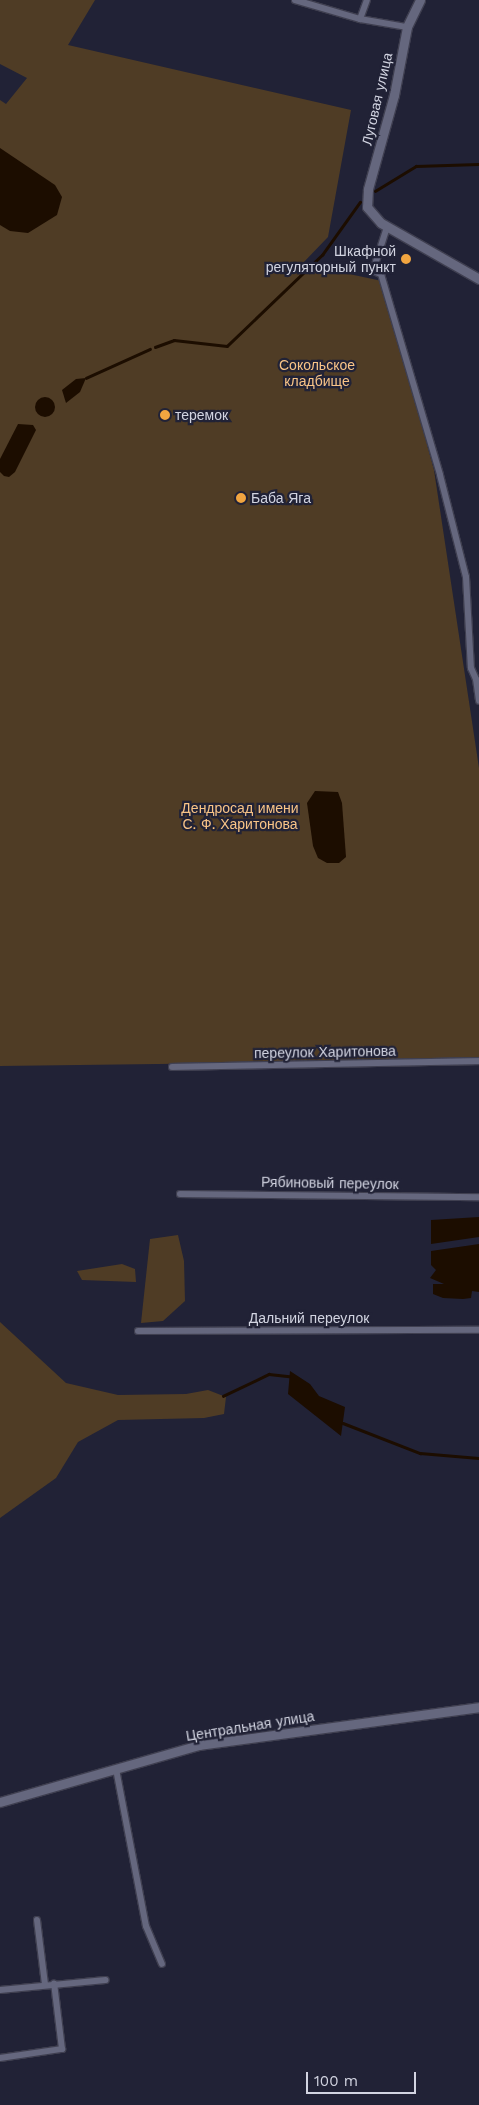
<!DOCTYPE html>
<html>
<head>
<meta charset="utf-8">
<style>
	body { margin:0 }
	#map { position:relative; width:479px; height:2105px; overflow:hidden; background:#212236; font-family:"Work Sans",sans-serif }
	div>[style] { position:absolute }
	.green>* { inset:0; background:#4f3c25 }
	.water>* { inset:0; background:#1c0d00 }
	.round { border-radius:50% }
	.stream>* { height:2.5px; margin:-1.25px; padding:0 1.25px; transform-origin:1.25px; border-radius:1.25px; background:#1c0d00 }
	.roads { filter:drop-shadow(1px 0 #3f3f50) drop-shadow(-1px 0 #3f3f50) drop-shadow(0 1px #3f3f50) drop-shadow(0 -1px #3f3f50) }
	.street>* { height:6px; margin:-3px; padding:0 3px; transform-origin:3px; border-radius:3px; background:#65677e }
	.secondary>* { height:9px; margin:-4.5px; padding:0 4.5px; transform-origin:4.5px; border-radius:4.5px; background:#65677e }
	.dots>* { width:14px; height:14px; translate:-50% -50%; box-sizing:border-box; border:2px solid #212236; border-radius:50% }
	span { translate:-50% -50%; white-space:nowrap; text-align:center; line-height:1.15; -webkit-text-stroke:4.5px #212236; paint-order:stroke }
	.street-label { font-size:14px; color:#d2d4e1 }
	.poi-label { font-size:14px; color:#d2d4e1 }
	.right { translate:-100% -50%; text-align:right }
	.left { translate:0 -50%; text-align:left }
	.park-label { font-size:14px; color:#f9c487 }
	.scale { position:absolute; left:306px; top:2072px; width:110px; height:22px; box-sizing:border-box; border:2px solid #d2d4e1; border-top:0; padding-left:6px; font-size:15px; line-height:18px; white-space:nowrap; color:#d2d4e1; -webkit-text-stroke:4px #212236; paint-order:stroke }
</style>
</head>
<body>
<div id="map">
	<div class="green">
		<i style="clip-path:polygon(0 0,95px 0,68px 45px,351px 110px,328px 237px,302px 264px,382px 281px,434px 470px,479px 768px,479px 1060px,0 1066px,0 100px,6px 104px,27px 78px,0 64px)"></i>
		<i style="clip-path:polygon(178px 1235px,184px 1261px,185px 1301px,163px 1321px,141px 1323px,150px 1239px)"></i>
		<i style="clip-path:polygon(122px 1264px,135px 1269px,136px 1282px,82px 1280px,77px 1271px)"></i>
		<i style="clip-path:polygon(0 1322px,66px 1383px,118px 1395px,186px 1394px,208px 1390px,226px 1397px,224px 1414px,204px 1418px,118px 1420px,78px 1442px,56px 1478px,0 1518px)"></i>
	</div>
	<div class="water">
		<i style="clip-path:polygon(0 148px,55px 185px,62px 197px,57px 215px,28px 233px,10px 231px,0 225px)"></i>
		<i style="clip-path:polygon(86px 378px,80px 392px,66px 403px,62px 390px,76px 379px)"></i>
		<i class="round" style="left:35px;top:397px;width:20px;height:20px"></i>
		<i style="clip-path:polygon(18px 424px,33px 425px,36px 430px,15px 472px,9px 477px,4px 476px,0 472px,0 459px)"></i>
		<i style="clip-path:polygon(315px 791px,338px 792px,342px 803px,346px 857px,339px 863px,327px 863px,318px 858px,313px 846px,307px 803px)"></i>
		<i style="clip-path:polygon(479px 1217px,479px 1237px,431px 1244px,431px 1220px)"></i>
		<i style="clip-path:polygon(479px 1244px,479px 1292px,472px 1291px,471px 1298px,463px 1299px,443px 1298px,433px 1294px,433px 1284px,444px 1284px,430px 1278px,436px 1270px,431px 1265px,431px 1251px)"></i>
		<i style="clip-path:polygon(290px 1371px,310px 1384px,319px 1396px,345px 1407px,341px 1436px,288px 1394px)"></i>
	</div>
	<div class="stream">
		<i style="left:375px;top:191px;width:48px;rotate:-31.4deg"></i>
		<i style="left:416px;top:166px;width:63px;rotate:-1.8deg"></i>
		<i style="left:155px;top:347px;width:20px;rotate:-20deg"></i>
		<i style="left:174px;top:340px;width:53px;rotate:6.5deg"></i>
		<i style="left:227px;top:346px;width:132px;rotate:-43.8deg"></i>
		<i style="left:322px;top:255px;width:65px;rotate:-54.4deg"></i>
		<i style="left:86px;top:378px;width:70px;rotate:-24.4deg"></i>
		<i style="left:223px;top:1396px;width:51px;rotate:-25.6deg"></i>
		<i style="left:269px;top:1374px;width:20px;rotate:6deg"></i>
		<i style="left:343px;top:1423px;width:83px;rotate:21.3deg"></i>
		<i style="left:420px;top:1453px;width:59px;rotate:4.8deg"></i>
	</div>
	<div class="roads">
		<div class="street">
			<i style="left:295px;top:0;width:68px;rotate:16.3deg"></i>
			<i style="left:360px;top:19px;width:48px;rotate:9.7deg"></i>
			<i style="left:360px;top:19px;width:20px;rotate:-70deg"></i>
			<i style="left:387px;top:227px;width:46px;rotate:107.7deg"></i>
			<i style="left:373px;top:271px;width:9px;rotate:21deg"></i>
			<i style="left:381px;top:274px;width:209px;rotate:73.6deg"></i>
			<i style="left:440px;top:475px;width:105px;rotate:75.7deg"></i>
			<i style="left:466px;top:577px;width:91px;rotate:86.9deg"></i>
			<i style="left:471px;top:668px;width:12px;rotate:66deg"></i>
			<i style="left:476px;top:679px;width:22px;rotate:82deg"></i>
			<i style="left:172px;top:1067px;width:307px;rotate:-1.1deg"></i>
			<i style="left:180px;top:1194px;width:299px;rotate:0.6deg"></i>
			<i style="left:138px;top:1331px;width:341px;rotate:-0.2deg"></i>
			<i style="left:116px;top:1769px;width:160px;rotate:79.2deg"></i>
			<i style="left:146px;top:1926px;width:41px;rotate:67.2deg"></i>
			<i style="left:37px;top:1920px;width:64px;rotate:82.9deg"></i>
			<i style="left:0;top:1990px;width:106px;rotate:-5.4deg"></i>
			<i style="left:0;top:2058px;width:63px;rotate:-8.3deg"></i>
			<i style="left:62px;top:2049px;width:66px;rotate:-96.9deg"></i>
		</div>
		<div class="secondary">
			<i style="left:420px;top:0;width:30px;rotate:116deg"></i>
			<i style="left:407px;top:27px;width:69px;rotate:100.8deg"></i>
			<i style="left:394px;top:95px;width:98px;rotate:105.5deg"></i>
			<i style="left:368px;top:189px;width:18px;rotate:93deg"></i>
			<i style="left:367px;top:207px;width:21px;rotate:49deg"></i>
			<i style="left:381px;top:223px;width:113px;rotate:29.7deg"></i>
			<i style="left:0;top:1802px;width:207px;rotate:-16deg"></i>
			<i style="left:199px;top:1745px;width:283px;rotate:-7.7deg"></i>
		</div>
	</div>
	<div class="dots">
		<i style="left:406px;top:259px;background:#f1a540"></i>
		<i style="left:165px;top:415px;background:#f1a540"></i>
		<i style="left:241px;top:498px;background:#f1a540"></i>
	</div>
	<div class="street-label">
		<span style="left:377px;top:99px;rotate:-77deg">Луговая улица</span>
		<span style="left:325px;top:1052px;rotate:-1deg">переулок Харитонова</span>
		<span style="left:330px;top:1183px;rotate:1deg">Рябиновый переулок</span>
		<span style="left:309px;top:1318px">Дальний переулок</span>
		<span style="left:250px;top:1726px;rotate:-9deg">Центральная улица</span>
	</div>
	<div class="poi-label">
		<span class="right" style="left:396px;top:259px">Шкафной<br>регуляторный пункт</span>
		<span class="left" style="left:175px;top:415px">теремок</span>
		<span class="left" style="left:251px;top:498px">Баба Яга</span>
	</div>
	<div class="park-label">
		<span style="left:317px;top:373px">Сокольское<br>кладбище</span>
		<span style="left:240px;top:816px">Дендросад имени<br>С. Ф. Харитонова</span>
	</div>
	<div class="scale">100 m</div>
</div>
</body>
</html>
